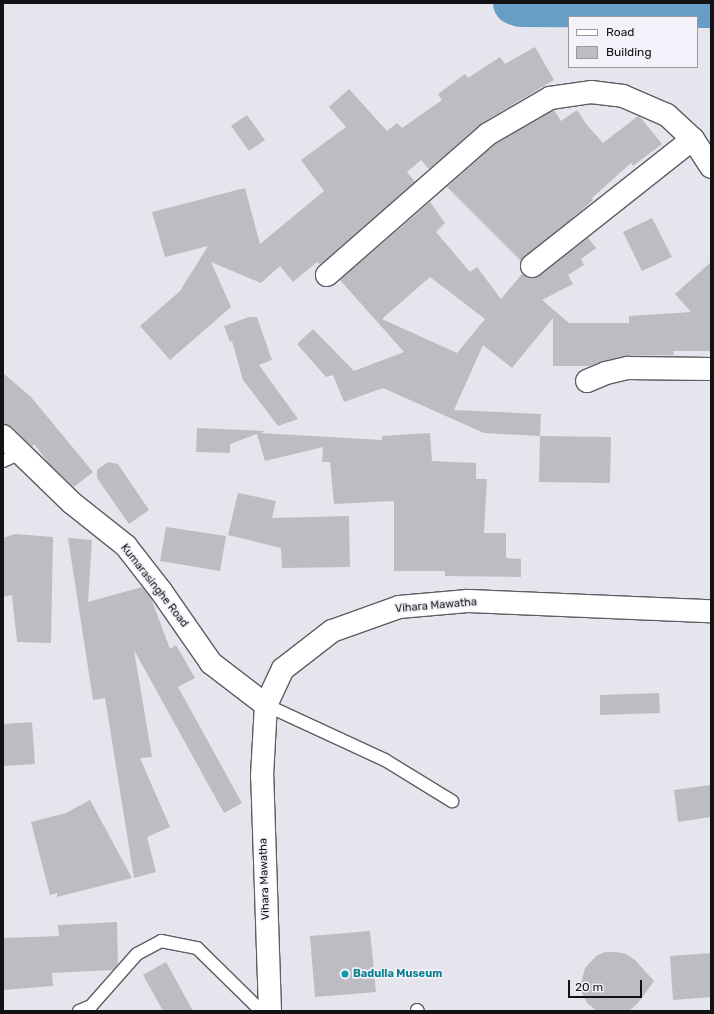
<!DOCTYPE html>
<html>
<head>
<meta charset="utf-8">
<style>
	body { margin:0 }
	#map { position:relative; width:714px; height:1014px; overflow:hidden; background:#e6e5ed; font-family:Rubik,sans-serif }
	div>[style] { position:absolute }
	.river>* { height:44px; margin:-22px; padding:0 22px; transform-origin:22px; border-radius:22px; background:#679ec5 }
	.building>* { inset:0; background:#bdbcc3 }
	.roads { filter:drop-shadow(1px 0 #5e5d63) drop-shadow(-1px 0 #5e5d63) drop-shadow(0 1px #5e5d63) drop-shadow(0 -1px #5e5d63) }
	.lane>* { height:12px; margin:-6px; padding:0 6px; transform-origin:6px; border-radius:6px; background:#fff }
	.street>* { height:22px; margin:-11px; padding:0 11px; transform-origin:11px; border-radius:11px; background:#fff }
	.dots>* { width:11px; height:11px; translate:-50% -50%; box-sizing:border-box; border:2px solid #f3f2fa; border-radius:50% }
	span { translate:-50% -50%; white-space:nowrap; text-align:center; line-height:1.15; -webkit-text-stroke:3.5px #f3f2fa; paint-order:stroke }
	.street-label { font-size:11px; color:#121214 }
	.culture-label { font-size:11px; color:#0d838f; font-weight:700 }
	.left { translate:0 -50%; text-align:left }
	.frame { position:absolute; inset:0; border:4px solid #121214; pointer-events:none }
	.legend { position:absolute; left:568px; top:16px; width:130px; height:52px; box-sizing:border-box; background:#f3f2fa; border:1px solid #99989e; margin:0; padding:5px 7px; list-style:none; font-size:12px; color:#121214 }
	.legend li { display:flex; align-items:center; gap:8px; height:20px }
	.legend b { width:20px; border:1px solid #99989e }
	.scale { position:absolute; left:568px; top:980px; width:74px; height:18px; box-sizing:border-box; border:2px solid #121214; border-top:0; padding-left:5px; font-size:12px; line-height:14px; white-space:nowrap; color:#121214; -webkit-text-stroke:3px #f3f2fa; paint-order:stroke }
</style>
</head>
<body>
<div id="map">
	<div class="river">
		<i style="left:515px;top:3px;width:6px;rotate:18deg"></i>
		<i style="left:521px;top:5px;width:190px;rotate:0.3deg"></i>
	</div>
	<div class="building">
		<i style="clip-path:polygon(535px 47px,554px 80px,482px 123px,429px 169px,421px 160px,407px 172px,415px 182px,323px 262px,319px 264px,317px 262px,293px 282px,280px 266px,261px 283px,211px 262px,231px 307px,170px 360px,140px 326px,180px 291px,208px 246px,165px 257px,152px 212px,245px 188px,260px 244px,324px 191px,301px 160px,346px 127px,329px 107px,349px 89px,387px 131px,397px 123px,402px 128px,442px 100px,438px 94px,465px 74px,468px 78px,500px 57px,505px 64px)"></i>
		<i style="clip-path:polygon(554px 110px,561px 121px,577px 110px,587px 125px,603px 143px,638px 116px,641px 118px,662px 144px,633px 166px,631px 163px,592px 198px,593px 200px,573px 218px,521px 261px,447px 187px,495px 144px)"></i>
		<i style="clip-path:polygon(247px 115px,265px 140px,249px 151px,231px 126px)"></i>
		<i style="clip-path:polygon(evenodd,430px 202px,445px 223px,436px 232px,470px 272px,477px 267px,501px 299px,522px 274px,528px 278px,533px 278px,539px 276px,588px 238px,596px 248px,581px 259px,584px 265px,568px 275px,573px 284px,542px 300px,569px 323px,629px 323px,629px 316px,691px 312px,675px 294px,711px 262px,711px 351px,673px 351px,674px 355px,625px 356px,603px 361px,590px 366px,553px 366px,553px 318px,512px 368px,483px 345px,454px 410px,541px 414px,540px 436px,484px 433px,383px 388px,344px 402px,333px 375px,326px 377px,297px 344px,313px 329px,354px 371px,404px 352px,340px 280px,430px 202px,430px 277px,485px 319px,457px 353px,382px 319px,430px 277px)"></i>
		<i style="clip-path:polygon(652px 218px,672px 257px,642px 271px,623px 232px)"></i>
		<i style="clip-path:polygon(249px 317px,257px 317px,272px 360px,259px 365px,298px 419px,278px 426px,243px 380px,232px 341px,230px 342px,224px 326px)"></i>
		<i style="clip-path:polygon(3px 373px,31px 397px,93px 472px,74px 487px,50px 465px,34px 444px,32px 447px,12px 427px,3px 424px)"></i>
		<i style="clip-path:polygon(197px 428px,265px 431px,261px 433px,382px 440px,382px 436px,430px 433px,432px 461px,476px 463px,476px 479px,487px 479px,484px 533px,506px 533px,506px 558px,521px 559px,521px 577px,445px 576px,445px 571px,394px 571px,394px 501px,334px 504px,330px 462px,322px 462px,323px 447px,265px 461px,257px 434px,230px 444px,230px 453px,196px 452px)"></i>
		<i style="clip-path:polygon(540px 436px,611px 437px,610px 483px,539px 482px)"></i>
		<i style="clip-path:polygon(108px 462px,118px 464px,149px 510px,129px 524px,97px 478px,97px 470px)"></i>
		<i style="clip-path:polygon(238px 493px,276px 501px,272px 518px,349px 516px,350px 567px,282px 568px,281px 548px,228px 535px)"></i>
		<i style="clip-path:polygon(166px 527px,226px 536px,220px 571px,160px 561px)"></i>
		<i style="clip-path:polygon(15px 534px,53px 537px,51px 643px,17px 642px,12px 595px,3px 597px,3px 538px)"></i>
		<i style="clip-path:polygon(68px 538px,92px 540px,88px 602px,142px 587px,151px 598px,170px 649px,176px 645px,195px 678px,178px 687px,242px 803px,224px 813px,134px 650px,152px 757px,140px 758px,170px 827px,147px 837px,156px 872px,134px 878px,105px 698px,93px 700px)"></i>
		<i style="clip-path:polygon(659px 693px,660px 713px,600px 715px,600px 695px)"></i>
		<i style="clip-path:polygon(32px 722px,35px 764px,3px 766px,3px 724px)"></i>
		<i style="clip-path:polygon(711px 785px,711px 817px,678px 822px,674px 790px)"></i>
		<i style="clip-path:polygon(90px 800px,132px 878px,57px 897px,57px 893px,50px 895px,31px 822px,66px 813px)"></i>
		<i style="clip-path:polygon(117px 922px,118px 964px,113px 970px,52px 973px,53px 986px,3px 990px,3px 938px,59px 936px,58px 925px)"></i>
		<i style="clip-path:polygon(370px 931px,376px 992px,315px 997px,310px 936px)"></i>
		<i style="clip-path:polygon(605px 952px,616px 952px,626px 954px,635px 960px,654px 981px,638px 1003px,629px 1011px,597px 1011px,587px 1003px,582px 993px,581px 983px,585px 968px,596px 956px)"></i>
		<i style="clip-path:polygon(711px 953px,711px 997px,673px 1000px,670px 956px)"></i>
		<i style="clip-path:polygon(166px 962px,193px 1011px,163px 1011px,143px 975px)"></i>
	</div>
	<div class="roads">
		<div class="lane">
			<i style="left:3px;top:461px;width:20px;rotate:-24deg"></i>
			<i style="left:266px;top:705px;width:131px;rotate:24.8deg"></i>
			<i style="left:385px;top:760px;width:79px;rotate:31.5deg"></i>
			<i style="left:417px;top:1010px;width:1px;rotate:45deg"></i>
			<i style="left:79px;top:1011px;width:13px;rotate:-23deg"></i>
			<i style="left:91px;top:1006px;width:69px;rotate:-48.5deg"></i>
			<i style="left:137px;top:954px;width:27px;rotate:-28deg"></i>
			<i style="left:161px;top:941px;width:37px;rotate:11deg"></i>
			<i style="left:197px;top:948px;width:90px;rotate:44.5deg"></i>
		</div>
		<div class="street">
			<i style="left:532px;top:266px;width:205px;rotate:-38.3deg"></i>
			<i style="left:327px;top:275px;width:214px;rotate:-41.2deg"></i>
			<i style="left:488px;top:134px;width:72px;rotate:-30.1deg"></i>
			<i style="left:550px;top:98px;width:41px;rotate:-8.3deg"></i>
			<i style="left:591px;top:92px;width:32px;rotate:7deg"></i>
			<i style="left:623px;top:96px;width:48px;rotate:23.4deg"></i>
			<i style="left:667px;top:115px;width:35px;rotate:43deg"></i>
			<i style="left:693px;top:139px;width:33px;rotate:57deg"></i>
			<i style="left:587px;top:381px;width:21px;rotate:-23deg"></i>
			<i style="left:606px;top:373px;width:23px;rotate:-13deg"></i>
			<i style="left:628px;top:368px;width:83px;rotate:0.7deg"></i>
			<i style="left:3px;top:436px;width:96px;rotate:44.2deg"></i>
			<i style="left:72px;top:503px;width:69px;rotate:38.5deg"></i>
			<i style="left:126px;top:546px;width:57px;rotate:52.1deg"></i>
			<i style="left:161px;top:591px;width:88px;rotate:55.2deg"></i>
			<i style="left:211px;top:663px;width:69px;rotate:37.4deg"></i>
			<i style="left:270px;top:1011px;width:235px;rotate:-91.9deg"></i>
			<i style="left:262px;top:776px;width:71px;rotate:-86.8deg"></i>
			<i style="left:266px;top:705px;width:40px;rotate:-65deg"></i>
			<i style="left:283px;top:669px;width:62px;rotate:-37.8deg"></i>
			<i style="left:332px;top:631px;width:71px;rotate:-19.7deg"></i>
			<i style="left:399px;top:607px;width:69px;rotate:-5deg"></i>
			<i style="left:468px;top:601px;width:243px;rotate:2.4deg"></i>
		</div>
	</div>
	<div class="dots">
		<i style="left:345px;top:974px;background:#0f9aa8"></i>
	</div>
	<div class="street-label">
		<span style="left:154px;top:586px;rotate:52deg">Kumarasinghe Road</span>
		<span style="left:436px;top:606px;rotate:-5deg">Vihara Mawatha</span>
		<span style="left:265px;top:879px;rotate:-92deg">Vihara Mawatha</span>
	</div>
	<div class="culture-label">
		<span class="left" style="left:353px;top:974px">Badulla Museum</span>
	</div>
	<div class="frame"></div>
	<ul class="legend">
	<li><b style="height:5px;background:#fff"></b>Road</li>
	<li><b style="height:11px;background:#bdbcc3"></b>Building</li>
	</ul>
	<div class="scale">20 m</div>
</div>
</body>
</html>
